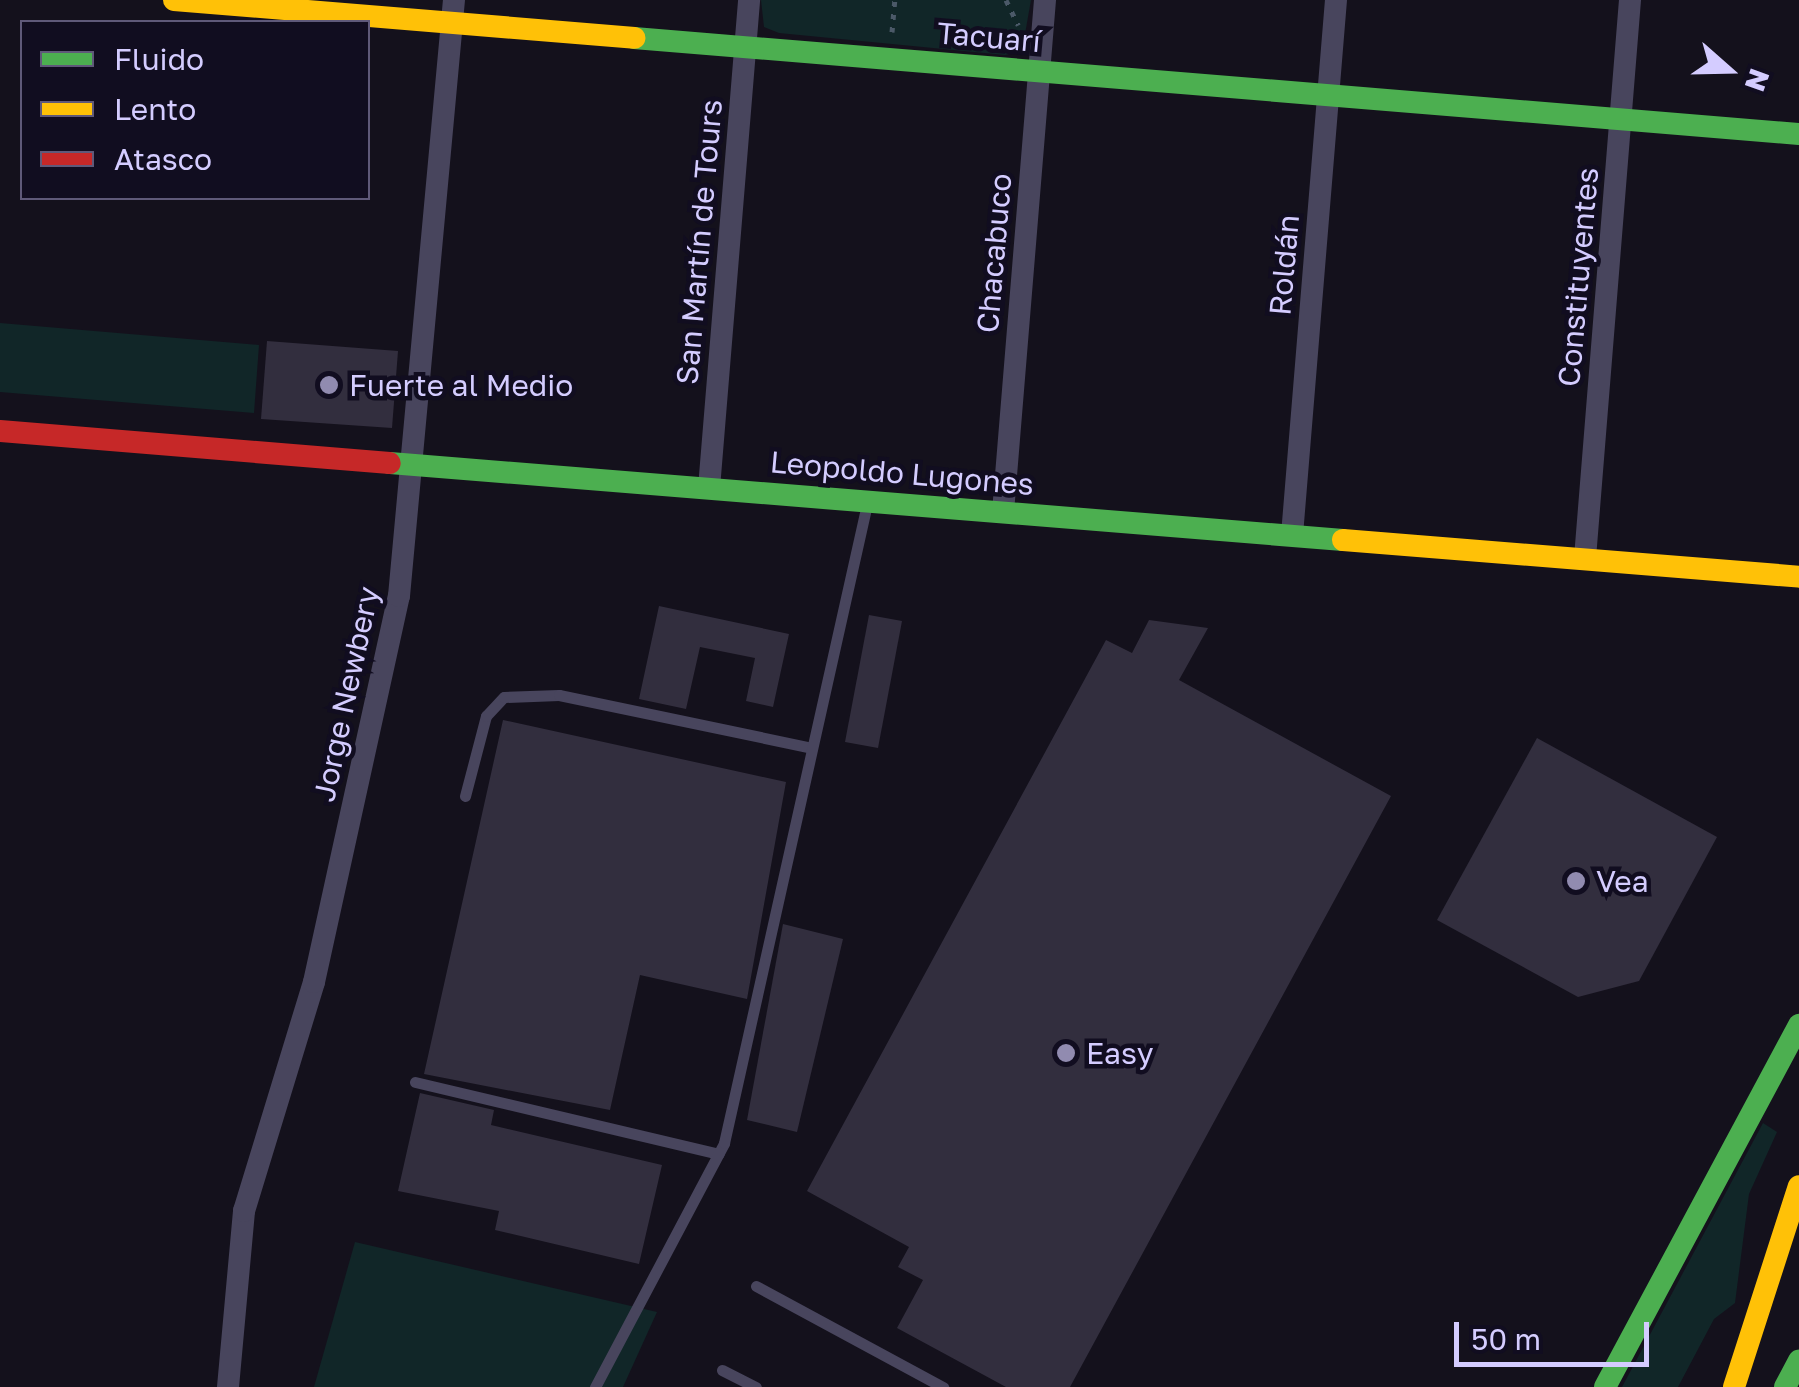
<!DOCTYPE html>
<html>
<head>
<meta charset="utf-8">
<style>
	body { margin:0 }
	#map { position:relative; width:1799px; height:1387px; overflow:hidden; background:#14111c; font-family:"Golos Text",sans-serif }
	div>[style] { position:absolute }
	.green>* { inset:0; background:#112628 }
	.building>* { inset:0; background:#322e3e }
	.path>* { height:5px; margin-top:-2.5px; transform-origin:0; background:repeating-linear-gradient(90deg,#4b5968 0 5px,transparent 0 13px) }
	.lane>* { height:11px; margin:-5.5px; padding:0 5.5px; transform-origin:5.5px; border-radius:5.5px; background:#48455d }
	.street>* { height:22px; margin:-11px; padding:0 11px; transform-origin:11px; border-radius:11px; background:#48455d }
	.fast>* { height:22px; margin:-11px; padding:0 11px; transform-origin:11px; border-radius:11px; background:#4caf50 }
	.slow>* { height:22px; margin:-11px; padding:0 11px; transform-origin:11px; border-radius:11px; background:#ffc107 }
	.jam>* { height:22px; margin:-11px; padding:0 11px; transform-origin:11px; border-radius:11px; background:#c62828 }
	.dots>* { width:28px; height:28px; translate:-50% -50%; box-sizing:border-box; border:5px solid #110d20; border-radius:50% }
	span { translate:-50% -50%; white-space:nowrap; text-align:center; line-height:1.15; -webkit-text-stroke:9px #110d20; paint-order:stroke }
	.street-label { font-size:30px; color:#d4ccff }
	.poi-label { font-size:30px; color:#d4ccff }
	.left { translate:0 -50%; text-align:left }
	.legend { position:absolute; left:20px; top:20px; width:350px; height:180px; box-sizing:border-box; background:#110d20; border:2px solid #5f5979; margin:0; padding:12px 18px; list-style:none; font-size:30px; color:#d4ccff }
	.legend li { display:flex; align-items:center; gap:20px; height:50px }
	.legend b { width:50px; border:2px solid #5f5979 }
	.north { position:absolute; left:1679px; top:20px; width:100px; height:100px; -webkit-text-stroke:8px #110d20; paint-order:stroke; rotate:110deg; font-size:28px; font-weight:700; line-height:40px; text-align:center; color:#d4ccff }
	.north::after { content:''; display:block; margin:auto; width:35px; height:45px; background:#d4ccff; clip-path:polygon(50% 0,100% 100%,50% 72%,0 100%) }
	.scale { position:absolute; left:1454px; top:1322px; width:195px; height:45px; box-sizing:border-box; border:5px solid #d4ccff; border-top:0; padding-left:12px; font-size:30px; line-height:35px; white-space:nowrap; color:#d4ccff; -webkit-text-stroke:8px #110d20; paint-order:stroke }
</style>
</head>
<body>
<div id="map">
	<div class="green">
		<i style="clip-path:polygon(761px 0,1031px 0,1022px 51px,1005px 55px,779px 33px,764px 27px)"></i>
		<i style="clip-path:polygon(0 323px,259px 345px,254px 413px,0 392px)"></i>
		<i style="clip-path:polygon(1763px 1123px,1777px 1132px,1749px 1194px,1735px 1303px,1714px 1319px,1678px 1387px,1622px 1387px)"></i>
		<i style="clip-path:polygon(355px 1242px,657px 1312px,623px 1387px,314px 1387px)"></i>
	</div>
	<div class="building">
		<i style="clip-path:polygon(267px 341px,398px 351px,392px 428px,261px 419px)"></i>
		<i style="clip-path:polygon(659px 606px,789px 634px,773px 707px,746px 701px,755px 658px,700px 647px,686px 709px,639px 699px)"></i>
		<i style="clip-path:polygon(869px 615px,902px 621px,878px 748px,845px 742px)"></i>
		<i style="clip-path:polygon(1149px 620px,1208px 628px,1179px 680px,1391px 796px,1070px 1387px,1006px 1387px,897px 1328px,923px 1280px,898px 1267px,909px 1247px,807px 1191px,1106px 640px,1132px 653px)"></i>
		<i style="clip-path:polygon(503px 720px,786px 782px,747px 999px,640px 975px,610px 1110px,424px 1074px)"></i>
		<i style="clip-path:polygon(1537px 738px,1717px 837px,1639px 981px,1578px 997px,1437px 920px)"></i>
		<i style="clip-path:polygon(783px 924px,843px 939px,797px 1132px,747px 1120px)"></i>
		<i style="clip-path:polygon(420px 1093px,494px 1110px,491px 1125px,662px 1165px,639px 1264px,495px 1230px,499px 1211px,398px 1191px)"></i>
	</div>
	<div class="path">
		<i style="left:1006px;top:0;width:28px;rotate:64deg"></i>
		<i style="left:892px;top:32px;width:32px;rotate:-85deg"></i>
	</div>
	<div class="lane">
		<i style="left:465px;top:796px;width:83px;rotate:-75.3deg"></i>
		<i style="left:486px;top:716px;width:26px;rotate:-47deg"></i>
		<i style="left:504px;top:697px;width:55px;rotate:-2.1deg"></i>
		<i style="left:559px;top:695px;width:258px;rotate:11.8deg"></i>
		<i style="left:415px;top:1082px;width:312px;rotate:13.3deg"></i>
		<i style="left:756px;top:1286px;width:213px;rotate:28.4deg"></i>
		<i style="left:722px;top:1370px;width:38px;rotate:27deg"></i>
		<i style="left:595px;top:1387px;width:276px;rotate:-62.1deg"></i>
		<i style="left:724px;top:1143px;width:655px;rotate:-77.39deg"></i>
	</div>
	<div class="street">
		<i style="left:709px;top:488px;width:490px;rotate:-85.3deg"></i>
		<i style="left:1003px;top:512px;width:514px;rotate:-85.31deg"></i>
		<i style="left:1292px;top:535px;width:537px;rotate:-85.3deg"></i>
		<i style="left:1585px;top:558px;width:560px;rotate:-85.39deg"></i>
		<i style="left:228px;top:1387px;width:177px;rotate:-84.8deg"></i>
		<i style="left:244px;top:1211px;width:239px;rotate:-73deg"></i>
		<i style="left:314px;top:982px;width:395px;rotate:-77.6deg"></i>
		<i style="left:399px;top:596px;width:599px;rotate:-84.73deg"></i>
	</div>
	<div class="fast">
		<i style="left:634px;top:38px;width:1169px;rotate:4.71deg"></i>
		<i style="left:390px;top:463px;width:956px;rotate:4.62deg"></i>
		<i style="left:1605px;top:1387px;width:411px;rotate:-61.8deg"></i>
		<i style="left:1785px;top:1387px;width:30px;rotate:-62deg"></i>
	</div>
	<div class="slow">
		<i style="left:174px;top:0;width:462px;rotate:4.7deg"></i>
		<i style="left:1343px;top:540px;width:457px;rotate:4.6deg"></i>
		<i style="left:1734px;top:1387px;width:211px;rotate:-72.1deg"></i>
	</div>
	<div class="jam">
		<i style="left:0;top:431px;width:391px;rotate:4.7deg"></i>
	</div>
	<div class="dots">
		<i style="left:329px;top:385px;background:#918bb0"></i>
		<i style="left:1576px;top:881px;background:#918bb0"></i>
		<i style="left:1066px;top:1053px;background:#918bb0"></i>
	</div>
	<div class="street-label">
		<span style="left:989px;top:37px;rotate:5deg">Tacuarí</span>
		<span style="left:699px;top:242px;rotate:-85deg">San Martín de Tours</span>
		<span style="left:994px;top:253px;rotate:-85deg">Chacabuco</span>
		<span style="left:1284px;top:265px;rotate:-85deg">Roldán</span>
		<span style="left:1578px;top:277px;rotate:-85deg">Constituyentes</span>
		<span style="left:902px;top:473px;rotate:5deg">Leopoldo Lugones</span>
		<span style="left:346px;top:694px;rotate:-78deg">Jorge Newbery</span>
	</div>
	<div class="poi-label">
		<span class="left" style="left:349px;top:385px">Fuerte al Medio</span>
		<span class="left" style="left:1596px;top:881px">Vea</span>
		<span class="left" style="left:1086px;top:1053px">Easy</span>
	</div>
	<ul class="legend">
	<li><b style="height:12px;background:#4caf50"></b>Fluido</li>
	<li><b style="height:12px;background:#ffc107"></b>Lento</li>
	<li><b style="height:12px;background:#c62828"></b>Atasco</li>
	</ul>
	<div class="north">N</div>
	<div class="scale">50 m</div>
</div>
</body>
</html>
